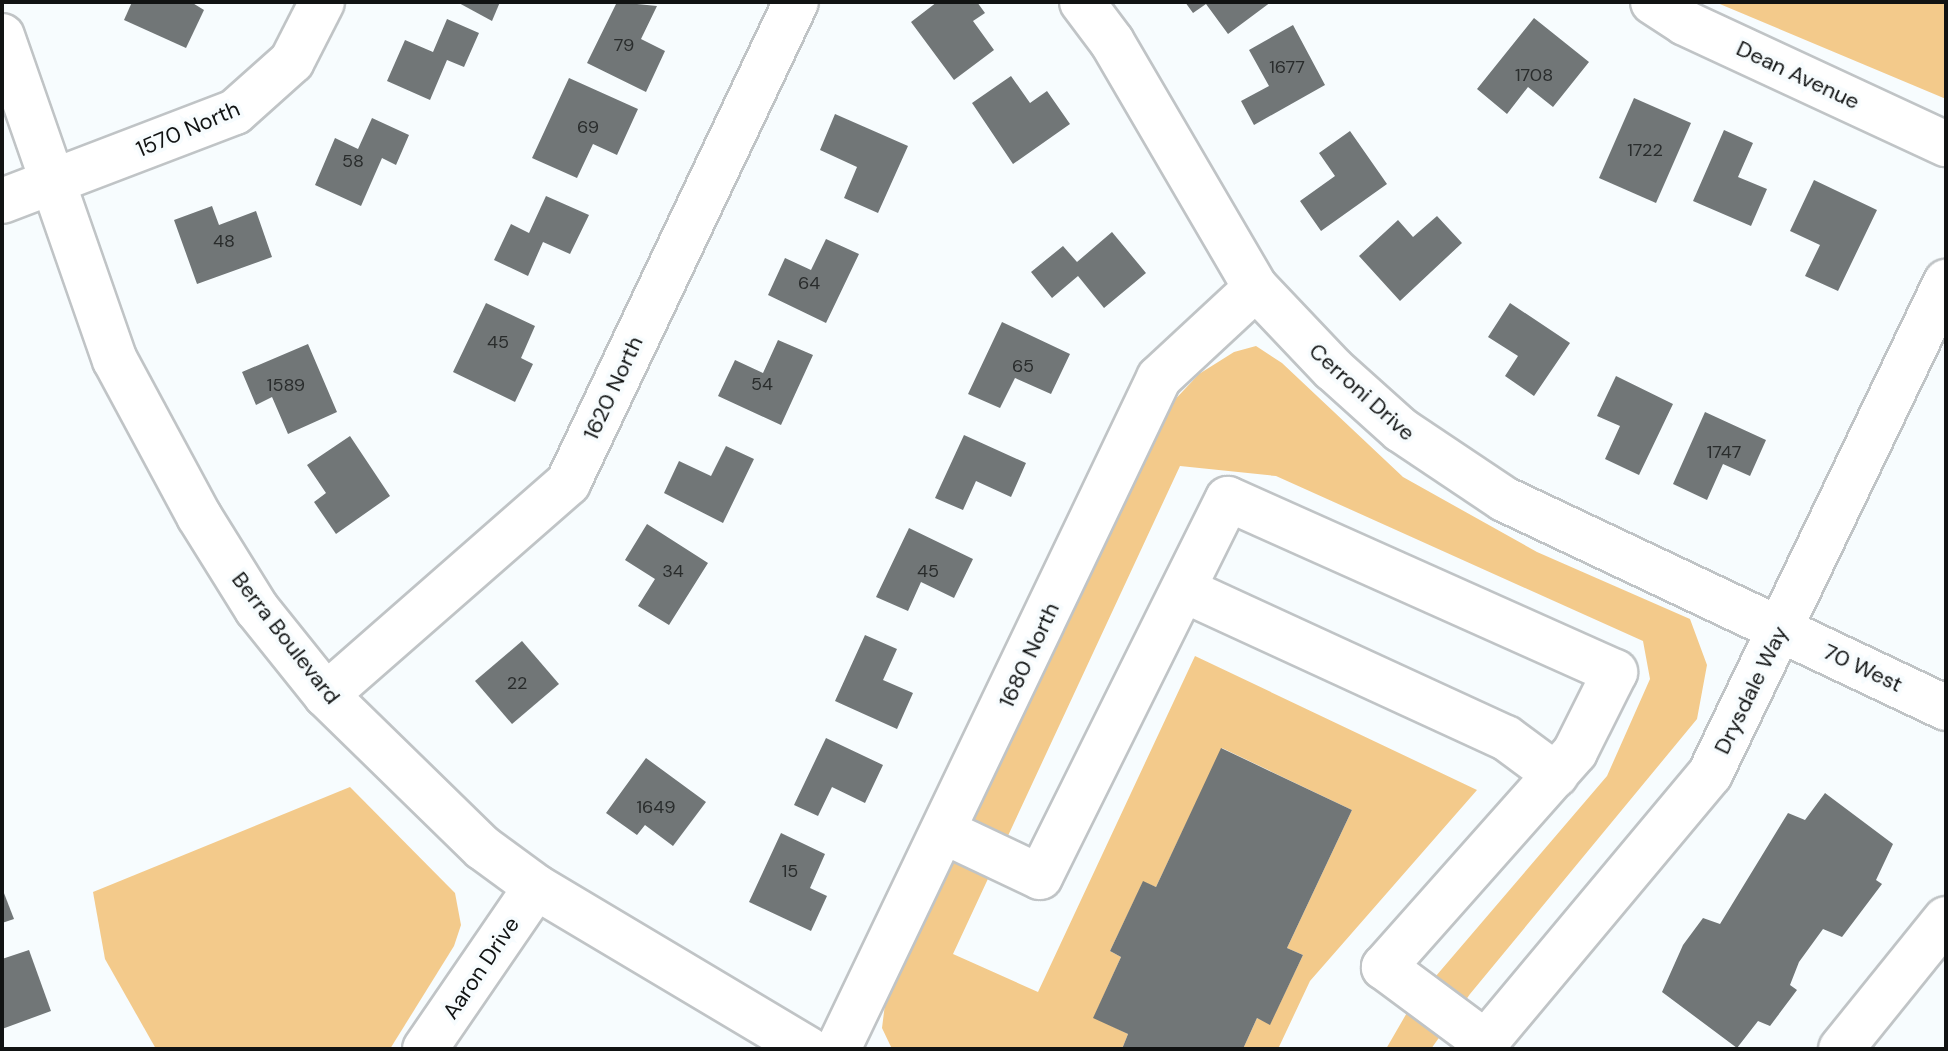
<!DOCTYPE html>
<html>
<head>
<meta charset="utf-8">
<style>
	body { margin:0 }
	#map { position:relative; width:1948px; height:1051px; overflow:hidden; background:#f7fcfe; font-family:"DM Sans",sans-serif }
	div>[style] { position:absolute }
	.green>* { inset:0; background:#f3ca8b }
	.building>* { inset:0; background:#717677 }
	.roads { filter:drop-shadow(2px 0 #c0c4c6) drop-shadow(-2px 0 #c0c4c6) drop-shadow(0 2px #c0c4c6) drop-shadow(0 -2px #c0c4c6) }
	.minor>* { height:44px; margin:-22px; padding:0 22px; transform-origin:22px; border-radius:22px; background:#fff }
	span { translate:-50% -50%; white-space:nowrap; text-align:center; line-height:1.15; -webkit-text-stroke:7px #f7fcfe; paint-order:stroke }
	.number-label { font-size:18px; color:#292c2c }
	.number-label span { -webkit-text-stroke-width:0 }
	.street-label { font-size:22px; color:#111313 }
	.frame { position:absolute; inset:0; border:4px solid #111313; pointer-events:none }
</style>
</head>
<body>
<div id="map">
	<div class="green">
		<i style="clip-path:polygon(1714px 2px,1946px 2px,1946px 99px,1715px 2px)"></i>
		<i style="clip-path:polygon(1256px 346px,1282px 363px,1403px 477px,1537px 552px,1690px 619px,1707px 665px,1697px 719px,1470px 994px,1431px 1049px,1386px 1049px,1412px 1004px,1607px 776px,1650px 679px,1643px 641px,1276px 476px,1180px 466px,953px 954px,1038px 992px,1195px 656px,1477px 790px,1310px 981px,1278px 1049px,1243px 1049px,1257px 1018px,1270px 1024px,1303px 955px,1287px 948px,1352px 810px,1222px 748px,1156px 887px,1143px 882px,1110px 951px,1121px 957px,1094px 1017px,1128px 1034px,1122px 1049px,892px 1049px,882px 1028px,885px 1004px,1168px 407px,1199px 374px,1234px 352px)"></i>
		<i style="clip-path:polygon(350px 787px,455px 893px,461px 925px,454px 946px,390px 1049px,156px 1049px,105px 959px,93px 892px)"></i>
	</div>
	<div class="building">
		<i style="clip-path:polygon(132px 2px,191px 2px,204px 10px,186px 48px,124px 20px)"></i>
		<i style="clip-path:polygon(457px 2px,500px 2px,492px 21px)"></i>
		<i style="clip-path:polygon(617px 2px,657px 6px,641px 39px,665px 51px,646px 92px,587px 63px)"></i>
		<i style="clip-path:polygon(937px 2px,977px 2px,985px 13px,973px 21px,994px 50px,954px 80px,911px 22px)"></i>
		<i style="clip-path:polygon(1185px 2px,1271px 2px,1228px 34px,1206px 4px,1193px 13px)"></i>
		<i style="clip-path:polygon(1534px 18px,1589px 62px,1553px 107px,1528px 87px,1507px 114px,1477px 89px)"></i>
		<i style="clip-path:polygon(447px 19px,479px 33px,464px 67px,447px 60px,430px 100px,387px 81px,405px 40px,433px 52px)"></i>
		<i style="clip-path:polygon(1293px 25px,1325px 85px,1254px 125px,1241px 101px,1269px 86px,1249px 50px)"></i>
		<i style="clip-path:polygon(1011px 76px,1030px 103px,1047px 91px,1070px 124px,1013px 164px,972px 103px)"></i>
		<i style="clip-path:polygon(569px 78px,638px 109px,617px 155px,593px 144px,577px 178px,532px 158px)"></i>
		<i style="clip-path:polygon(1634px 98px,1691px 123px,1656px 203px,1599px 178px)"></i>
		<i style="clip-path:polygon(835px 114px,908px 146px,878px 213px,844px 198px,857px 167px,820px 150px)"></i>
		<i style="clip-path:polygon(372px 118px,409px 135px,396px 165px,382px 158px,361px 206px,315px 185px,335px 138px,358px 149px)"></i>
		<i style="clip-path:polygon(1724px 130px,1753px 143px,1738px 177px,1767px 189px,1751px 226px,1693px 201px)"></i>
		<i style="clip-path:polygon(1350px 131px,1387px 184px,1321px 231px,1300px 201px,1335px 176px,1319px 153px)"></i>
		<i style="clip-path:polygon(1814px 180px,1877px 210px,1838px 291px,1805px 276px,1820px 245px,1790px 231px)"></i>
		<i style="clip-path:polygon(546px 196px,589px 215px,570px 254px,543px 242px,528px 276px,494px 260px,511px 224px,529px 233px)"></i>
		<i style="clip-path:polygon(212px 206px,219px 225px,256px 211px,272px 257px,197px 284px,174px 220px)"></i>
		<i style="clip-path:polygon(1437px 216px,1462px 243px,1400px 301px,1359px 256px,1398px 220px,1413px 237px)"></i>
		<i style="clip-path:polygon(1112px 232px,1146px 273px,1104px 308px,1078px 276px,1052px 298px,1031px 272px,1063px 246px,1077px 262px)"></i>
		<i style="clip-path:polygon(826px 239px,859px 254px,826px 323px,768px 295px,785px 258px,811px 270px)"></i>
		<i style="clip-path:polygon(486px 303px,535px 326px,521px 358px,533px 364px,515px 402px,453px 372px)"></i>
		<i style="clip-path:polygon(1510px 303px,1570px 343px,1534px 396px,1505px 376px,1518px 356px,1488px 337px)"></i>
		<i style="clip-path:polygon(1002px 322px,1070px 354px,1051px 394px,1015px 378px,1000px 408px,968px 394px)"></i>
		<i style="clip-path:polygon(778px 340px,813px 355px,781px 425px,718px 396px,735px 360px,763px 373px)"></i>
		<i style="clip-path:polygon(308px 344px,337px 412px,288px 434px,272px 397px,256px 405px,242px 372px)"></i>
		<i style="clip-path:polygon(1616px 376px,1673px 404px,1639px 475px,1605px 459px,1620px 426px,1597px 416px)"></i>
		<i style="clip-path:polygon(1705px 412px,1766px 440px,1750px 476px,1723px 464px,1707px 500px,1673px 484px)"></i>
		<i style="clip-path:polygon(964px 435px,1026px 463px,1011px 497px,976px 481px,963px 510px,935px 498px)"></i>
		<i style="clip-path:polygon(350px 436px,390px 496px,336px 534px,314px 502px,326px 493px,307px 465px)"></i>
		<i style="clip-path:polygon(726px 446px,754px 459px,723px 523px,664px 493px,679px 461px,711px 476px)"></i>
		<i style="clip-path:polygon(647px 524px,708px 563px,669px 625px,638px 606px,655px 579px,625px 560px)"></i>
		<i style="clip-path:polygon(909px 528px,973px 559px,954px 598px,921px 582px,908px 611px,876px 597px)"></i>
		<i style="clip-path:polygon(865px 635px,897px 649px,883px 680px,913px 693px,897px 729px,835px 701px)"></i>
		<i style="clip-path:polygon(522px 641px,559px 684px,512px 724px,475px 681px)"></i>
		<i style="clip-path:polygon(826px 738px,883px 765px,865px 803px,832px 787px,818px 816px,794px 805px)"></i>
		<i style="clip-path:polygon(1221px 748px,1352px 810px,1287px 948px,1303px 955px,1270px 1025px,1257px 1018px,1243px 1049px,1122px 1049px,1128px 1034px,1093px 1018px,1121px 957px,1110px 951px,1143px 881px,1156px 887px)"></i>
		<i style="clip-path:polygon(646px 758px,706px 802px,673px 846px,645px 825px,637px 835px,606px 813px)"></i>
		<i style="clip-path:polygon(1825px 793px,1893px 844px,1876px 880px,1882px 884px,1842px 937px,1823px 929px,1799px 962px,1790px 985px,1797px 990px,1770px 1026px,1758px 1021px,1737px 1048px,1662px 992px,1683px 945px,1703px 918px,1720px 924px,1788px 813px,1805px 820px)"></i>
		<i style="clip-path:polygon(781px 833px,825px 854px,810px 888px,827px 896px,811px 931px,749px 902px)"></i>
		<i style="clip-path:polygon(2px 888px,14px 919px,2px 923px)"></i>
		<i style="clip-path:polygon(29px 950px,51px 1011px,2px 1029px,2px 959px)"></i>
	</div>
	<div class="roads">
		<div class="minor">
			<i style="left:1082px;top:2px;width:50px;rotate:53.1deg"></i>
			<i style="left:1112px;top:42px;width:285px;rotate:59.7deg"></i>
			<i style="left:1256px;top:288px;width:112px;rotate:46.5deg"></i>
			<i style="left:1333px;top:369px;width:91px;rotate:41.9deg"></i>
			<i style="left:1401px;top:430px;width:124px;rotate:33.8deg"></i>
			<i style="left:1504px;top:499px;width:489px;rotate:25.3deg"></i>
			<i style="left:1653px;top:2px;width:38px;rotate:33deg"></i>
			<i style="left:1685px;top:23px;width:288px;rotate:24.9deg"></i>
			<i style="left:2px;top:36px;width:343px;rotate:70.8deg"></i>
			<i style="left:115px;top:360px;width:177px;rotate:61.7deg"></i>
			<i style="left:199px;top:516px;width:110px;rotate:58.1deg"></i>
			<i style="left:257px;top:609px;width:110px;rotate:51.3deg"></i>
			<i style="left:326px;top:695px;width:219px;rotate:44.3deg"></i>
			<i style="left:483px;top:848px;width:66px;rotate:36.3deg"></i>
			<i style="left:536px;top:887px;width:317px;rotate:30.8deg"></i>
			<i style="left:2px;top:201px;width:249px;rotate:-20.9deg"></i>
			<i style="left:235px;top:112px;width:76px;rotate:-41.8deg"></i>
			<i style="left:292px;top:61px;width:66px;rotate:-63deg"></i>
			<i style="left:1186px;top:591px;width:352px;rotate:24.7deg"></i>
			<i style="left:1506px;top:738px;width:62px;rotate:36.5deg"></i>
			<i style="left:326px;top:695px;width:322px;rotate:-41.2deg"></i>
			<i style="left:568px;top:483px;width:532px;rotate:-64.64deg"></i>
			<i style="left:945px;top:832px;width:105px;rotate:25.3deg"></i>
			<i style="left:1040px;top:877px;width:422px;rotate:-63.6deg"></i>
			<i style="left:1228px;top:499px;width:424px;rotate:24.1deg"></i>
			<i style="left:1615px;top:672px;width:89px;rotate:116.6deg"></i>
			<i style="left:1575px;top:752px;width:288px;rotate:131.6deg"></i>
			<i style="left:1384px;top:967px;width:126px;rotate:36.6deg"></i>
			<i style="left:425px;top:1049px;width:196px;rotate:-55.6deg"></i>
			<i style="left:838px;top:1049px;width:744px;rotate:-64.43deg"></i>
			<i style="left:1159px;top:378px;width:132px;rotate:-42.9deg"></i>
			<i style="left:1480px;top:1049px;width:359px;rotate:-50.1deg"></i>
			<i style="left:1710px;top:774px;width:546px;rotate:-64.37deg"></i>
			<i style="left:1841px;top:1049px;width:167px;rotate:-51.1deg"></i>
		</div>
	</div>
	<div class="number-label">
		<span style="left:624px;top:45px">79</span>
		<span style="left:1287px;top:67px">1677</span>
		<span style="left:1534px;top:75px">1708</span>
		<span style="left:588px;top:127px">69</span>
		<span style="left:1645px;top:150px">1722</span>
		<span style="left:353px;top:161px">58</span>
		<span style="left:224px;top:241px">48</span>
		<span style="left:809px;top:283px">64</span>
		<span style="left:498px;top:342px">45</span>
		<span style="left:1023px;top:366px">65</span>
		<span style="left:762px;top:384px">54</span>
		<span style="left:286px;top:385px">1589</span>
		<span style="left:1724px;top:452px">1747</span>
		<span style="left:673px;top:571px">34</span>
		<span style="left:928px;top:571px">45</span>
		<span style="left:517px;top:683px">22</span>
		<span style="left:656px;top:807px">1649</span>
		<span style="left:790px;top:871px">15</span>
	</div>
	<div class="street-label">
		<span style="left:1798px;top:75px;rotate:25deg">Dean Avenue</span>
		<span style="left:188px;top:129px;rotate:-23deg">1570 North</span>
		<span style="left:613px;top:388px;rotate:-65deg">1620 North</span>
		<span style="left:1362px;top:392px;rotate:42deg">Cerroni Drive</span>
		<span style="left:286px;top:638px;rotate:52deg">Berra Boulevard</span>
		<span style="left:1029px;top:655px;rotate:-65deg">1680 North</span>
		<span style="left:1863px;top:668px;rotate:25deg">70 West</span>
		<span style="left:1751px;top:690px;rotate:-64deg">Drysdale Way</span>
		<span style="left:481px;top:968px;rotate:-56deg">Aaron Drive</span>
	</div>
	<div class="frame"></div>
</div>
</body>
</html>
